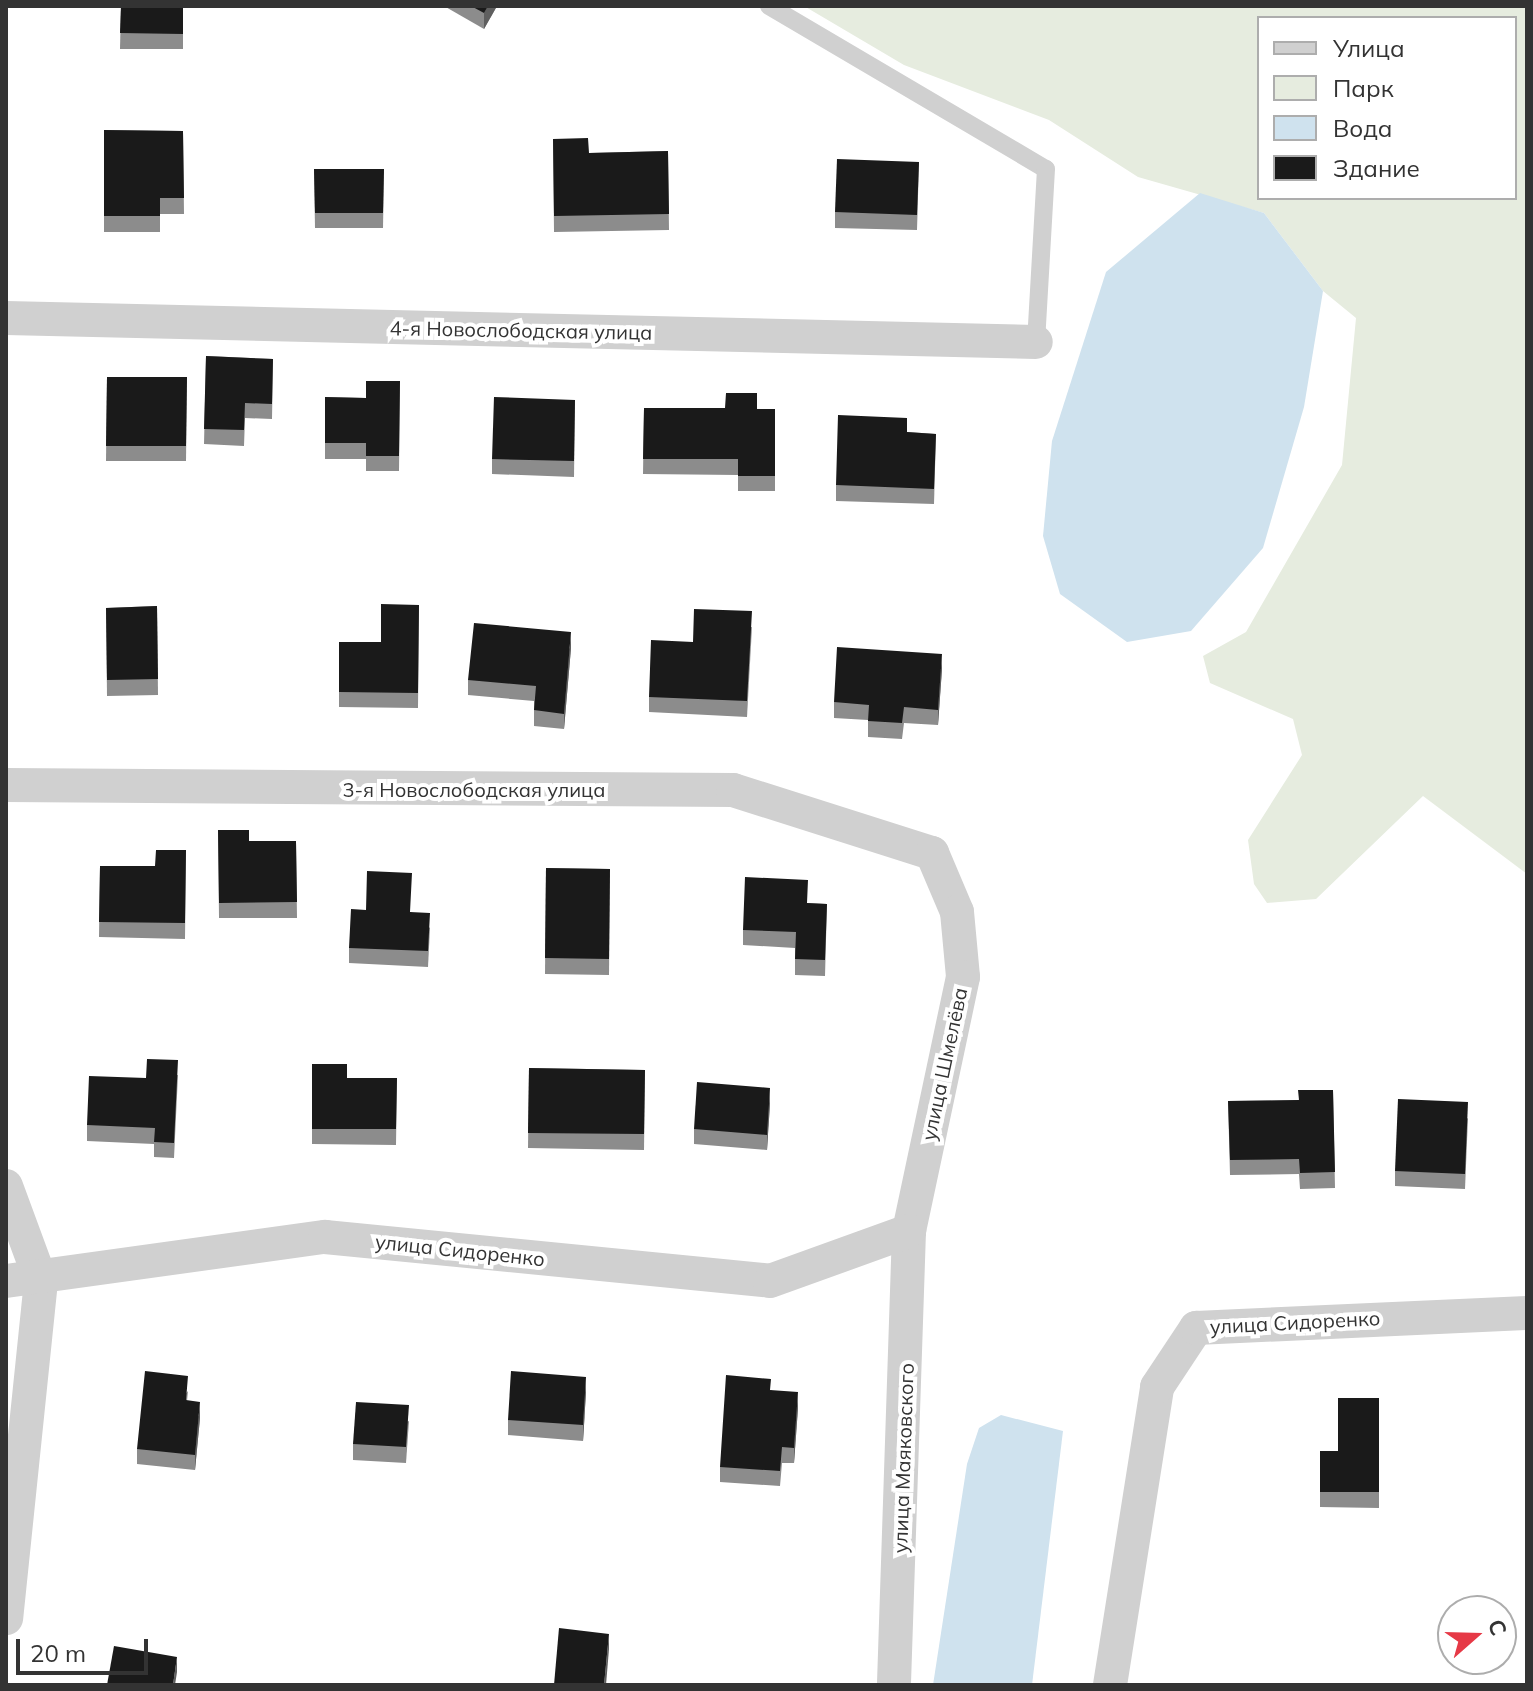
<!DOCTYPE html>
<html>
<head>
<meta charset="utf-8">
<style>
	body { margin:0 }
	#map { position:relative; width:1533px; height:1691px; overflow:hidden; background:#fff; font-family:Mulish,sans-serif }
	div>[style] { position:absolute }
	.green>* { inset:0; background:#e6ecdf }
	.water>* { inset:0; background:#cfe2ee }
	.lane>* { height:18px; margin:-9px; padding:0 9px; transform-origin:9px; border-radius:9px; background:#d0d0d0 }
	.street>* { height:34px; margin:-17px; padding:0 17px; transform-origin:17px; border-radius:17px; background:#d0d0d0 }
	.wall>* { inset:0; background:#8c8c8c }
	.shaded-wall>* { inset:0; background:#5f5f5f }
	.building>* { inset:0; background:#1a1a1a }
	span { translate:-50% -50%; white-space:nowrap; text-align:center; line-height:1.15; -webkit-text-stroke:8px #fff; paint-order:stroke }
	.street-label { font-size:20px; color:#333 }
	.frame { position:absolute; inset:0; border:8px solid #333; pointer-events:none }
	.legend { position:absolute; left:1257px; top:16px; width:260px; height:184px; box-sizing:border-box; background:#fff; border:2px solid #adadad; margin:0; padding:10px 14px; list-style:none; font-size:24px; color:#333 }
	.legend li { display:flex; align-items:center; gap:16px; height:40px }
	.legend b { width:40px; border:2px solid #adadad }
	.north { position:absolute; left:1437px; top:1595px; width:80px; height:80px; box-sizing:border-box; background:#fff; border:2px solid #adadad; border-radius:50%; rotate:70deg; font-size:22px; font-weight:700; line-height:32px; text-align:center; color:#333 }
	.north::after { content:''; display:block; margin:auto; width:28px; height:36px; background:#e63946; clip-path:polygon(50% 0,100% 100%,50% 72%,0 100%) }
	.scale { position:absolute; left:16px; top:1639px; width:132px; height:36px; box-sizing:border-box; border:4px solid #333; border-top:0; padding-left:10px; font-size:24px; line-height:28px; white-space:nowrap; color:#333; -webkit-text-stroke:6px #fff; paint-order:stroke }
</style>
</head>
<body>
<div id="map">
	<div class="green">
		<i style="clip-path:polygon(evenodd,804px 6px,1527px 6px,1527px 874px,1423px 796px,1316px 899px,1267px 903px,1254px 884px,1248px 840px,1302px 755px,1293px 719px,1210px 683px,1203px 656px,1246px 632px,1342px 465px,1356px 318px,1323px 291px,1264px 213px,1138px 177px,1049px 120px,904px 65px,804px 6px,1259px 18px,1515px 18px,1515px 198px,1259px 198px,1259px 18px)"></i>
	</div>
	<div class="water">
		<i style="clip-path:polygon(1200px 193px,1264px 213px,1323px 291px,1304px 407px,1263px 548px,1191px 631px,1127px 642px,1060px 594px,1043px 536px,1052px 441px,1106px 272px)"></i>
		<i style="clip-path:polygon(1001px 1415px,1063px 1431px,1032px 1685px,933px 1685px,967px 1464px,979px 1428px)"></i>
	</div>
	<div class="lane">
		<i style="left:769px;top:6px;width:321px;rotate:30.5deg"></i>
		<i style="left:1046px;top:169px;width:173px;rotate:93.3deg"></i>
	</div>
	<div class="street">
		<i style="left:6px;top:318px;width:1030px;rotate:1.33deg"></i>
		<i style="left:6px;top:785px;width:727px;rotate:0.39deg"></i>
		<i style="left:733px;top:790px;width:209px;rotate:17.6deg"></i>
		<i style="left:932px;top:853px;width:64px;rotate:67deg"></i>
		<i style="left:957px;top:912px;width:65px;rotate:84.7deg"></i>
		<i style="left:963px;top:977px;width:260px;rotate:102deg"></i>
		<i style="left:909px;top:1231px;width:454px;rotate:91.9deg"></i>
		<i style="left:6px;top:1186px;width:101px;rotate:69.8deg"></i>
		<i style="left:41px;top:1281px;width:339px;rotate:95.9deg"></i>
		<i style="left:6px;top:1281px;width:322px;rotate:-7.9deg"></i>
		<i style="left:325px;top:1237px;width:447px;rotate:5.6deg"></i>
		<i style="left:770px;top:1281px;width:148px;rotate:-19.8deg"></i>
		<i style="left:1110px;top:1685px;width:302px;rotate:-81deg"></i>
		<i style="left:1157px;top:1387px;width:71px;rotate:-56.5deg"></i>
		<i style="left:1196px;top:1328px;width:331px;rotate:-2.6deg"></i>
	</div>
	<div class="wall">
		<i style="clip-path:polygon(121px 6px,183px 6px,183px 49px,120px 49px)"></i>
		<i style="clip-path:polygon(444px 6px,497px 6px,484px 29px)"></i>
		<i style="clip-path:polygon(104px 130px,183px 131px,184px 214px,160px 214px,160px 232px,104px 232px)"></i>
		<i style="clip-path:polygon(553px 139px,589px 153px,668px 151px,669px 230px,554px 232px)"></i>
		<i style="clip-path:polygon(919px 162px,917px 230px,835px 228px,835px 212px)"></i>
		<i style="clip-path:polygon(314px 169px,384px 169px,383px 228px,315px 228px)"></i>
		<i style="clip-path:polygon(206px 356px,273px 359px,272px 419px,245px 418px,244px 446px,204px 444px)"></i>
		<i style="clip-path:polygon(107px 377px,187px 377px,186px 461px,106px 461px)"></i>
		<i style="clip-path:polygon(400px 381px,399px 471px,366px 471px,366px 459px,325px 459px,325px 397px,366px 398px)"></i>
		<i style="clip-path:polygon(575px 400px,574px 477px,492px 474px,492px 459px)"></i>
		<i style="clip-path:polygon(644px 408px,775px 409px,775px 491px,738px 491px,738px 475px,643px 474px)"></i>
		<i style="clip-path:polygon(907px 432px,936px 434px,934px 504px,836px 501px,836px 485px)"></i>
		<i style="clip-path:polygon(419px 605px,418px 708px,339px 707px,339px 642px,381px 642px)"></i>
		<i style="clip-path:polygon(157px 606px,158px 695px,107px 696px,106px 608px)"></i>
		<i style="clip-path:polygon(752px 627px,747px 717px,649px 712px,649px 697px,693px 642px)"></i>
		<i style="clip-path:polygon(571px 648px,564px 729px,534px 726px,534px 701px,468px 695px,468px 680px)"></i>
		<i style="clip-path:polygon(942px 669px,938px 725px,904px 723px,902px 739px,868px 737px,868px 720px,834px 718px,834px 702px)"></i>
		<i style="clip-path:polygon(218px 830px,249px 841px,296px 841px,297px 918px,219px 918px)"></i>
		<i style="clip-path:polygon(186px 850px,185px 939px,99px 937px,100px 866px,155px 866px)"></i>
		<i style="clip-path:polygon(546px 868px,610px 869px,609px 975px,545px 974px)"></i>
		<i style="clip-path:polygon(807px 903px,827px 904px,825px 976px,795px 975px,795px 948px,743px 945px,743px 930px)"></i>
		<i style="clip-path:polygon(411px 912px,430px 928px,428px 967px,349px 963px,349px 948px)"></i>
		<i style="clip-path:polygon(312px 1064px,347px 1078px,397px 1078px,396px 1145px,312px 1144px)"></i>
		<i style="clip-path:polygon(529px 1068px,645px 1070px,644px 1150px,528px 1148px)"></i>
		<i style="clip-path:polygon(178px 1075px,174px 1158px,154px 1157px,154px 1144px,87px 1141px,87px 1125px,146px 1078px)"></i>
		<i style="clip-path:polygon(1333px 1090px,1335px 1188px,1300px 1189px,1299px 1174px,1230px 1175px,1228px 1101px,1298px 1100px)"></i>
		<i style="clip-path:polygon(770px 1103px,767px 1150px,694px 1144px,694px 1129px)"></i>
		<i style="clip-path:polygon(1468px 1118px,1465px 1189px,1395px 1186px,1395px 1171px)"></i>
		<i style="clip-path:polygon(771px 1390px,798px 1408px,794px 1463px,782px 1463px,780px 1486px,720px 1482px,720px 1467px)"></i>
		<i style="clip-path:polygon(188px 1391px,187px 1401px,200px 1418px,195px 1470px,137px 1464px,137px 1449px)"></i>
		<i style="clip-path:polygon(586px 1392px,583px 1441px,508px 1435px,508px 1420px)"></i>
		<i style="clip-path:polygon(1379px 1398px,1379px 1508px,1320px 1507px,1320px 1451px,1338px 1451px)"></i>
		<i style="clip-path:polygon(409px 1421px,406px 1463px,353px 1460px,353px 1444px)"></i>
	</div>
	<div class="shaded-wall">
		<i style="clip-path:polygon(488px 6px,497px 6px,484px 29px,484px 13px)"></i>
		<i style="clip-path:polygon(571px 632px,571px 648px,564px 729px,564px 714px)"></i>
		<i style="clip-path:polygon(942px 654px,942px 669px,938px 725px,938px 710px)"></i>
		<i style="clip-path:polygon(770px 1088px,770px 1103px,767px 1150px,767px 1135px)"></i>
		<i style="clip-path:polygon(586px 1377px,586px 1392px,583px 1441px,583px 1425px)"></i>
		<i style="clip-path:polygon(798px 1392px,798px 1408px,794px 1463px,794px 1448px)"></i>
		<i style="clip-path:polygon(200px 1402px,200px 1418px,195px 1470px,195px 1455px)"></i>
		<i style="clip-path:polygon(609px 1634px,609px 1649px,606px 1685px,604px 1685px)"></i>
		<i style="clip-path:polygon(177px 1657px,177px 1672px,175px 1685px,173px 1685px)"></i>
	</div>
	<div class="building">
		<i style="clip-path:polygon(121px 6px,183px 6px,183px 34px,120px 33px)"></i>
		<i style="clip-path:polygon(471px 6px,488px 6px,484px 13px)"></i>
		<i style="clip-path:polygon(104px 130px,183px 131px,184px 198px,160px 198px,160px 216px,104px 216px)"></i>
		<i style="clip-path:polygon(588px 138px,589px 153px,668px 151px,669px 214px,554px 216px,553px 139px)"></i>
		<i style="clip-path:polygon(837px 159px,919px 162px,917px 215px,835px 212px)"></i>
		<i style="clip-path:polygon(314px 169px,384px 169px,383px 213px,315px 213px)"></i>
		<i style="clip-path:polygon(206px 356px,273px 359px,272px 404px,245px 403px,244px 430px,204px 429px)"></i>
		<i style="clip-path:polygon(107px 377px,187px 377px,186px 446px,106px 446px)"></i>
		<i style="clip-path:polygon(366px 381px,400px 381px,399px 456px,366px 456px,366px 443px,325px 443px,325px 397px,366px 398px)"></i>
		<i style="clip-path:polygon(726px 393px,757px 393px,757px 409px,775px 409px,775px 476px,738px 476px,738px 459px,643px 459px,644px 408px,725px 408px)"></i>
		<i style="clip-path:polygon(494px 397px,575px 400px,574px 461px,492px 459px)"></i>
		<i style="clip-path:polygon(838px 415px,907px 418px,907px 432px,936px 434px,934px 489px,836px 485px)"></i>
		<i style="clip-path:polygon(381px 604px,419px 605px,418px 693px,339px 692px,339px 642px,381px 642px)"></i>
		<i style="clip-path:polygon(157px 606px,158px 679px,107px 680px,106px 608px)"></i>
		<i style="clip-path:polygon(694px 609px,752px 611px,747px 701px,649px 697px,651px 640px,693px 642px)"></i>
		<i style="clip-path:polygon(474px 623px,571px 632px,564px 714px,534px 710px,536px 686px,468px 680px)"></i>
		<i style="clip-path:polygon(837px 647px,942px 654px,938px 710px,904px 707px,902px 723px,868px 721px,869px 705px,834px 702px)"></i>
		<i style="clip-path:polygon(218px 830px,249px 830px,249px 841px,296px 841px,297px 902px,219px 903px)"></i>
		<i style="clip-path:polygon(156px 850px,186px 850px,185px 923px,99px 922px,100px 866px,155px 866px)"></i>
		<i style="clip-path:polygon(546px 868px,610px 869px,609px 959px,545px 958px)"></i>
		<i style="clip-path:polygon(367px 871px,412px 873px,410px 912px,430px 913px,428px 951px,349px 948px,351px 909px,366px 910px)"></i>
		<i style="clip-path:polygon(745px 877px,808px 880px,807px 903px,827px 904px,825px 960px,795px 959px,796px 932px,743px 930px)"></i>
		<i style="clip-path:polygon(147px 1059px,178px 1060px,174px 1143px,154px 1142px,155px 1128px,87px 1125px,89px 1076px,146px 1078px)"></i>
		<i style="clip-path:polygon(312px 1064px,347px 1064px,347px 1078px,397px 1078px,396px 1129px,312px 1129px)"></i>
		<i style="clip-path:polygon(529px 1068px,645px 1070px,644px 1134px,528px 1133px)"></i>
		<i style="clip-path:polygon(697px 1082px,770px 1088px,767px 1135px,694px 1129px)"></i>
		<i style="clip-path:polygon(1298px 1090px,1333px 1090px,1335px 1172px,1300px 1173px,1299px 1159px,1230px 1160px,1228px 1101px,1299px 1100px)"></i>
		<i style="clip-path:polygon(1398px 1099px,1468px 1102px,1465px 1174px,1395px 1171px)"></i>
		<i style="clip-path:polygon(145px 1371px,188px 1376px,186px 1400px,200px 1402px,195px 1455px,137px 1449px)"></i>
		<i style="clip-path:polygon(511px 1371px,586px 1377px,583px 1425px,508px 1420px)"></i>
		<i style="clip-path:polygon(726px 1375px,771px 1379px,770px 1390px,798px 1392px,794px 1448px,782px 1447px,780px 1471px,720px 1467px)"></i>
		<i style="clip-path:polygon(1338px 1398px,1379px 1398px,1379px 1492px,1320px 1492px,1320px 1451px,1338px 1451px)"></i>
		<i style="clip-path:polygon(356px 1402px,409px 1405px,406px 1447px,353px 1444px)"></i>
		<i style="clip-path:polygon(559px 1628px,609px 1634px,604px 1685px,554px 1685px)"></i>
		<i style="clip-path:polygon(114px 1646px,177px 1657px,173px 1685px,107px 1685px)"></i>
	</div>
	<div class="street-label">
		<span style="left:521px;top:330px;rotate:1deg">4-я Новослободская улица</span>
		<span style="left:474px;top:789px">3-я Новослободская улица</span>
		<span style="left:944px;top:1064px;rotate:-78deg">улица Шмелёва</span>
		<span style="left:460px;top:1250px;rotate:6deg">улица Сидоренко</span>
		<span style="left:1295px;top:1322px;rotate:-3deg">улица Сидоренко</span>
		<span style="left:903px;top:1458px;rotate:-88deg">улица Маяковского</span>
	</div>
	<div class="frame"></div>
	<ul class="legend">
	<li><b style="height:10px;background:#d0d0d0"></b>Улица</li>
	<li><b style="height:22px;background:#e6ecdf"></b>Парк</li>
	<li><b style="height:22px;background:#cfe2ee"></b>Вода</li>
	<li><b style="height:22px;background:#1a1a1a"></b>Здание</li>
	</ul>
	<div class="north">С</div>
	<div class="scale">20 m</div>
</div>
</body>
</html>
